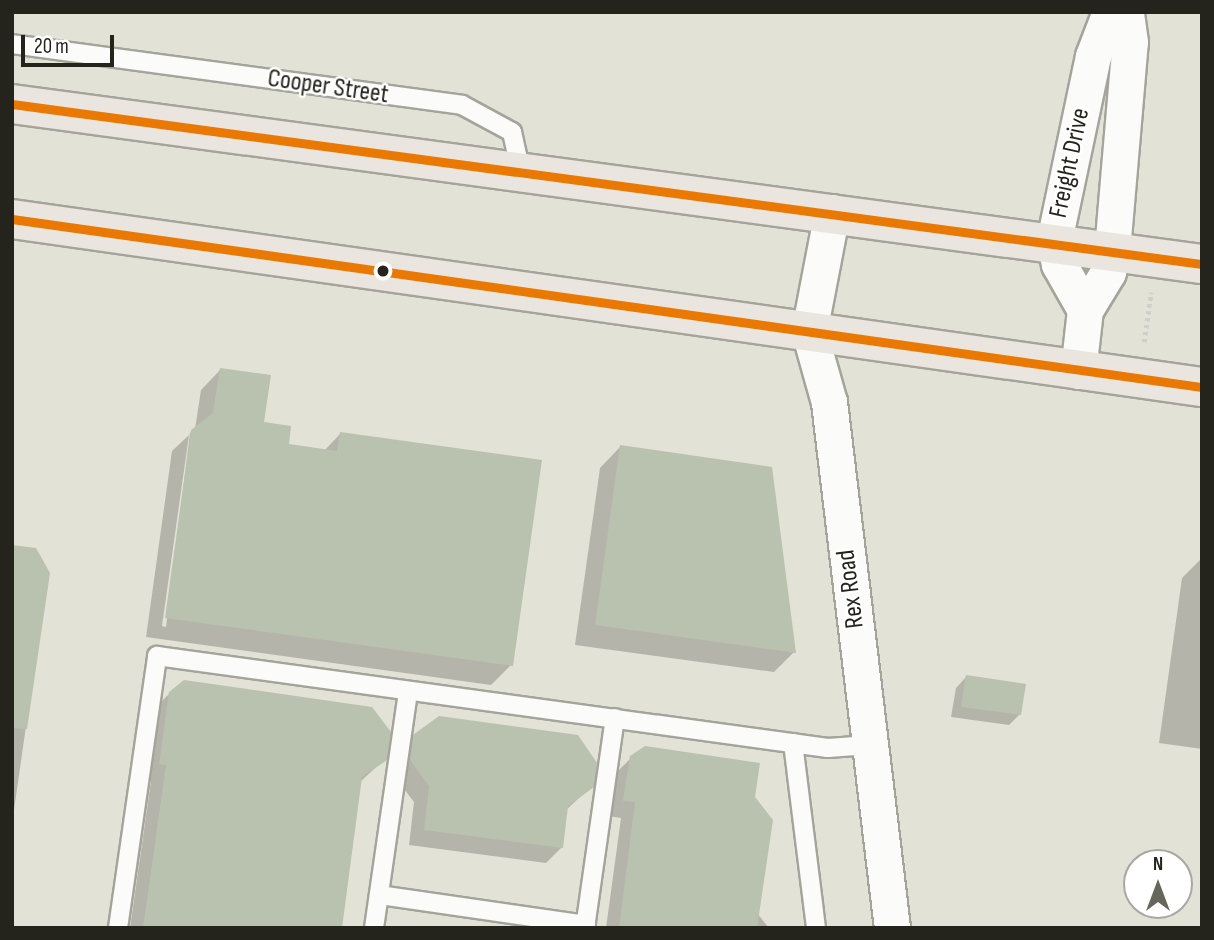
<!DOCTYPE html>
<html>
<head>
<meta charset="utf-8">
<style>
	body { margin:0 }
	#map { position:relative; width:1214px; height:940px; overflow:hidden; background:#e2e2d6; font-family:"Sofia Sans Condensed",sans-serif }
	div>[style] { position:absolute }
	.shadow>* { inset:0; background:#0003 }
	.building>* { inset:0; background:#b9c1af }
	.path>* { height:4.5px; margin-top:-2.25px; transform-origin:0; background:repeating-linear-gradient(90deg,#d0cfcc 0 3.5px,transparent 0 7px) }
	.roads { filter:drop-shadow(2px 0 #a4a49b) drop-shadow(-2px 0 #a4a49b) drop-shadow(0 2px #a4a49b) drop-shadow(0 -2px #a4a49b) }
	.service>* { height:18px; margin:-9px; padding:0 9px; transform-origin:9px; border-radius:9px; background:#fbfbf9 }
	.minor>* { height:35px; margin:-17.5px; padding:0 17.5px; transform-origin:17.5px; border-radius:17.5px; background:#fbfbf9 }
	.primary>* { height:38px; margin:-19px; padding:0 19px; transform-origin:19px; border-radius:19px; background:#eae6df }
	.bus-1>* { height:9px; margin:-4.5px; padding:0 4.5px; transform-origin:4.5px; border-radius:4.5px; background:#e97903 }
	.dots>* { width:19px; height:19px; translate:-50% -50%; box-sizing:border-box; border:4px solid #fff; border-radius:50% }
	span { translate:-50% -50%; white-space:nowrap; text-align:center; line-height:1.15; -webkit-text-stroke:5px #fff; paint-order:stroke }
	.street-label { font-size:26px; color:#25241c }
	.frame { position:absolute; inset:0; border:14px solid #25241c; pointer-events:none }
	.north { position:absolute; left:1123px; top:849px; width:70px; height:70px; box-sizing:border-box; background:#fff; border:2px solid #a8a7a4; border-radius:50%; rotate:0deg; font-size:19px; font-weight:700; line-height:28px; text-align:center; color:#25241c }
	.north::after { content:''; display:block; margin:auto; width:24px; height:32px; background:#67665d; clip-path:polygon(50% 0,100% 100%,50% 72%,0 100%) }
	.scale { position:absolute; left:21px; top:35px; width:93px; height:32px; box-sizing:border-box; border:4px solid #25241c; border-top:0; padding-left:9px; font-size:21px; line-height:24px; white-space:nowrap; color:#25241c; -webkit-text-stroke:5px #fff; paint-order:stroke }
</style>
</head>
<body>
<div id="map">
	<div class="shadow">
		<i style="clip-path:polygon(220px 370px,262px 424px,287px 445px,324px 451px,340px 434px,511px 665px,491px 685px,146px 637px,172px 451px,189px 435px,162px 626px,166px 627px,190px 433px,195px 429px,201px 390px)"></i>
		<i style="clip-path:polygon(620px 447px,794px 652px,774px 672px,575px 645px,600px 468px)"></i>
		<i style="clip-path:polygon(12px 547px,48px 573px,12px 824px)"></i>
		<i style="clip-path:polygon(1202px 558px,1202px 749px,1159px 743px,1182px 578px)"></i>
		<i style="clip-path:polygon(966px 677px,1020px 714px,1009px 725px,951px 717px,956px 688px)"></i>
		<i style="clip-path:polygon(170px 693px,385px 759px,360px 782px,340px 928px,130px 928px,151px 781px,144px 780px,154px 709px)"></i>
		<i style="clip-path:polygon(414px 737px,592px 786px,566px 810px,561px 848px,546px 863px,409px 845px,414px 802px,395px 777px,398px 753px)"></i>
		<i style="clip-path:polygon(632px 757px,753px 797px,757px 913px,769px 928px,606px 928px,621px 818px,608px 816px,615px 774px)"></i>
	</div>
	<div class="building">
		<i style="clip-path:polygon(220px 368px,271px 375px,264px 422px,291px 426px,289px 444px,337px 451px,340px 432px,542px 460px,513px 666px,165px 618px,191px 430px,213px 413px)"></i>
		<i style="clip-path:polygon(620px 445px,772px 467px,796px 653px,595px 625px)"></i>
		<i style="clip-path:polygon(12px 545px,36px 548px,50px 573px,27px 729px,12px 728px)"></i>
		<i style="clip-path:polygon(966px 675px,1026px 684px,1021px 715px,961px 707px)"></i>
		<i style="clip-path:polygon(184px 680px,372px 707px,391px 732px,387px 760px,362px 777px,342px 928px,143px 928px,166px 765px,159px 764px,169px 692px)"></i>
		<i style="clip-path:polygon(439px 716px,578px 735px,597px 763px,594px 787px,568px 806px,563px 848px,424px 830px,429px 786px,410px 760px,413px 735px)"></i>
		<i style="clip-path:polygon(645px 746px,760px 763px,755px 797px,773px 820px,757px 928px,619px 928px,635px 802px,623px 801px,630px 756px)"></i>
	</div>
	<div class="path">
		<i style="left:1144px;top:342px;width:50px;rotate:-82deg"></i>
	</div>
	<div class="roads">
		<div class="service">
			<i style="left:12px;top:44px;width:454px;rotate:7.7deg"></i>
			<i style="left:462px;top:105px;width:57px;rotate:28.4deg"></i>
			<i style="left:512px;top:132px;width:42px;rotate:77.6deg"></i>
			<i style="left:793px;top:743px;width:186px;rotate:82.9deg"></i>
			<i style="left:379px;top:895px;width:209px;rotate:8.2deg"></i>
			<i style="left:118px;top:928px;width:275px;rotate:-81.8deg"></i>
			<i style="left:157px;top:656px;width:677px;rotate:7.81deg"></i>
			<i style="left:828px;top:748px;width:41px;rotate:-4.2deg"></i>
			<i style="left:374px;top:928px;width:238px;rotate:-81.8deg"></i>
			<i style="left:585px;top:928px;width:212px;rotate:-81.9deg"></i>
		</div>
		<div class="minor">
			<i style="left:832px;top:212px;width:121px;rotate:100.9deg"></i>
			<i style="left:809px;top:331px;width:74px;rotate:74.3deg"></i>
			<i style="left:829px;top:402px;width:530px;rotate:83.17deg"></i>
			<i style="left:1085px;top:310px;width:53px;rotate:-119.5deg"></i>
			<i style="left:1059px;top:264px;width:24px;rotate:-102deg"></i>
			<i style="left:1054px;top:241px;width:189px;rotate:-78.1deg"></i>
			<i style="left:1093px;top:56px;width:47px;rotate:-68.9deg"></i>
			<i style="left:1078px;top:371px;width:61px;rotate:-83.5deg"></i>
			<i style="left:1085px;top:310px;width:44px;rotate:-58.8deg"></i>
			<i style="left:1108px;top:272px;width:22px;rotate:-80deg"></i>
			<i style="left:1112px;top:250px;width:209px;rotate:-85.1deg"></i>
			<i style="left:1130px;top:42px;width:30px;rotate:-98deg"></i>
		</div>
		<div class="primary">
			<i style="left:12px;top:104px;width:1201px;rotate:7.66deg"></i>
			<i style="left:12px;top:219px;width:1202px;rotate:8.04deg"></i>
		</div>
	</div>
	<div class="bus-1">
		<i style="left:12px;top:104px;width:1201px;rotate:7.66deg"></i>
		<i style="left:12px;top:219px;width:1202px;rotate:8.04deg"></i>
	</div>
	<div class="dots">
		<i style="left:383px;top:271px;background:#25241c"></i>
	</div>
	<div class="street-label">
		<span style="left:328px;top:87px;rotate:8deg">Cooper Street</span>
		<span style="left:1070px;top:163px;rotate:-78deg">Freight Drive</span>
		<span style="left:851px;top:589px;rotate:-97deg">Rex Road</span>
	</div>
	<div class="frame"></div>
	<div class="north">N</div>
	<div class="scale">20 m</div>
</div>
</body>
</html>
